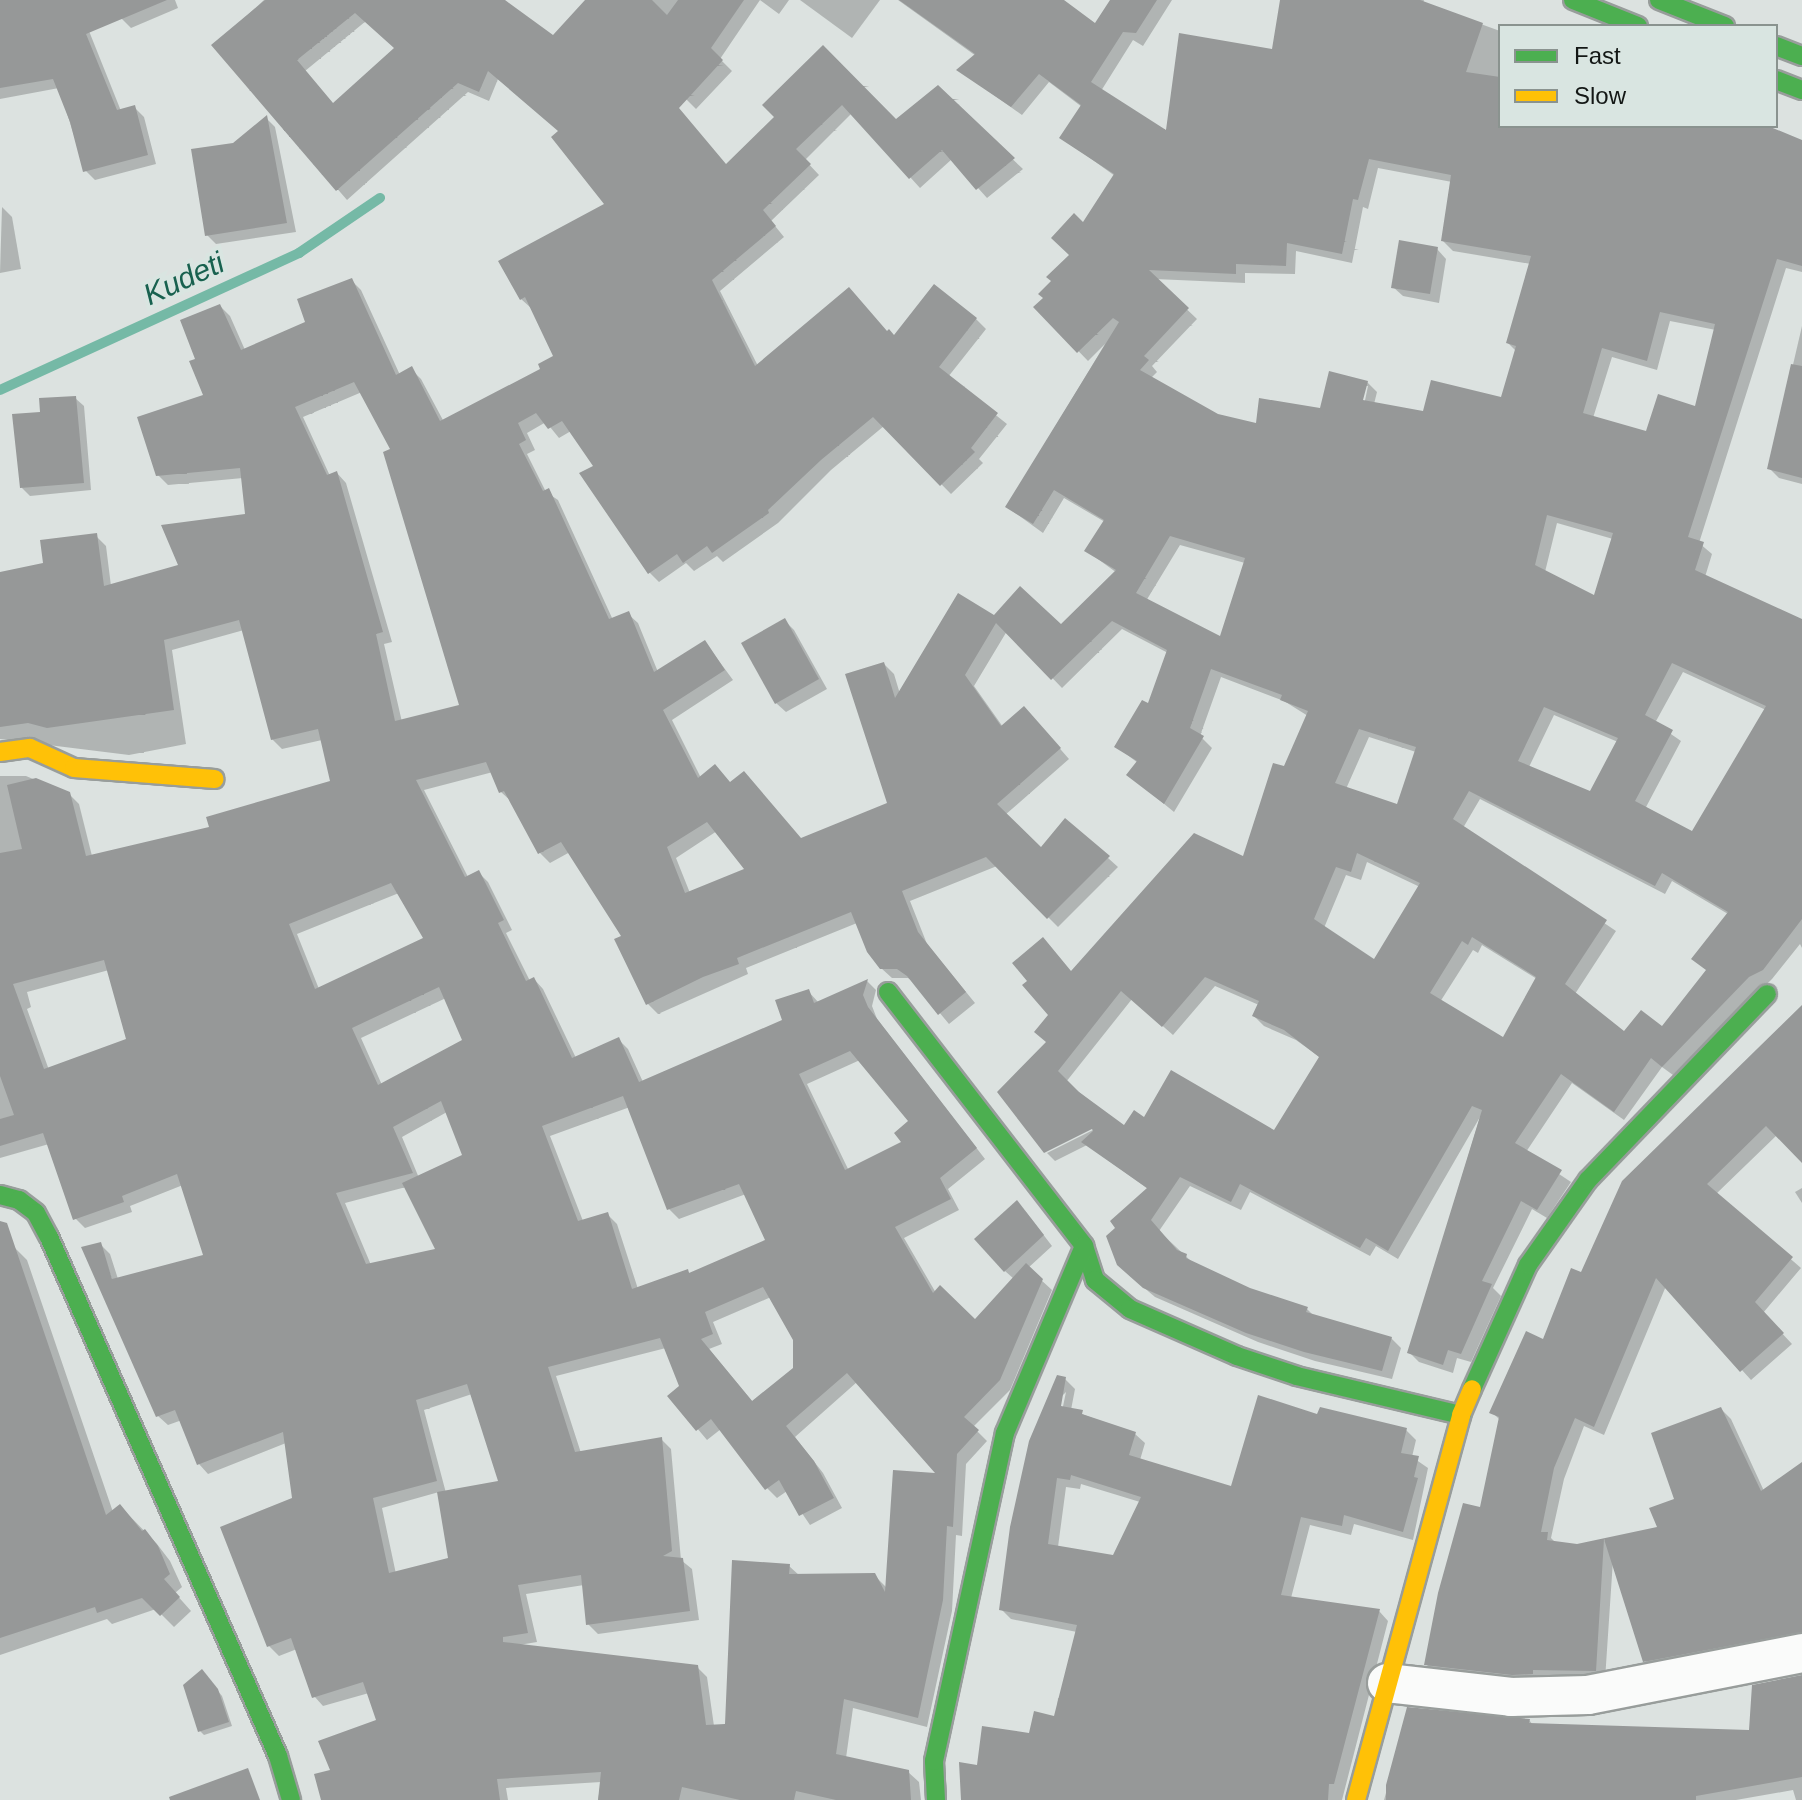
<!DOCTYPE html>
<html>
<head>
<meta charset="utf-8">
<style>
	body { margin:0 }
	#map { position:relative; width:1802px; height:1800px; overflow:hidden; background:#dce2e0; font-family:Arial,sans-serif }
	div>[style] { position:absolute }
	.shadow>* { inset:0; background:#0003 }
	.stream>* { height:10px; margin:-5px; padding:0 5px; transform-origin:5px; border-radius:5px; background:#75b9a6 }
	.building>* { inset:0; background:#969898 }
	.roads { filter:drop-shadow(2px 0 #989d9b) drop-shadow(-2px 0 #989d9b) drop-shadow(0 2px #989d9b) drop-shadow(0 -2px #989d9b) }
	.street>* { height:38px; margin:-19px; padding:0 19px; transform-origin:19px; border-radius:19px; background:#fafbfa }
	.fast>* { height:18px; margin:-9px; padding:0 9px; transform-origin:9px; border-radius:9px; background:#4caf50 }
	.slow>* { height:18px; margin:-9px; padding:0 9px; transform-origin:9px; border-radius:9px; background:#ffc107 }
	span { translate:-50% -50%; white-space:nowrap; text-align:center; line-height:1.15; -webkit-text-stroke:8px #d9e5e1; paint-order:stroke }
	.water-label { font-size:30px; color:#18614f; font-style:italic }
	.legend { position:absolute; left:1498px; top:24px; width:280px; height:104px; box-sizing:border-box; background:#d9e5e1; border:2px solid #8a938f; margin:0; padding:10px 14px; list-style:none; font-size:24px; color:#131715 }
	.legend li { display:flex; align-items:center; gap:16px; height:40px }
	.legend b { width:40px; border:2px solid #8a938f }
</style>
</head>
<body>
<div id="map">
	<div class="shadow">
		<i style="clip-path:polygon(0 0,50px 0,89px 31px,121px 111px,134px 107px,144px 117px,156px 164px,95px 180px,85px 170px,59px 88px,0 99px)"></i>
		<i style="clip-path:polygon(114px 0,175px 0,178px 8px,131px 28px,122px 19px)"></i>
		<i style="clip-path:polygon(evenodd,264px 0,499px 0,726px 166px,777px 117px,823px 48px,896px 121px,937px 88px,1023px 169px,987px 198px,952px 159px,920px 188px,852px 113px,805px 160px,819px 175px,771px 221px,784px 237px,720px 291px,758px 366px,887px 333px,895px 338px,935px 287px,976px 319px,986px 329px,948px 377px,1007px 424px,979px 459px,983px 463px,951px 494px,884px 426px,831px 470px,778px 523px,723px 562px,717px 556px,694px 571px,686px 563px,659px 582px,650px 573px,596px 467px,571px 431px,559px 438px,546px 422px,527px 433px,535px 450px,527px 454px,546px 492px,558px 500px,613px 620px,628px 614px,638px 623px,658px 672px,705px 642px,733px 680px,672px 720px,701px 778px,731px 784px,802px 840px,890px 804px,884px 664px,894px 674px,900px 694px,994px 617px,1061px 627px,1117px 573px,1087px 551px,1105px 522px,1064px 498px,1043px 533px,1007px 507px,1105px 344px,1088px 361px,1036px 307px,1046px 298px,1071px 255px,1083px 225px,1115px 176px,1062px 138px,1082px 107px,1049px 82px,1022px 115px,959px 70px,976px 56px,898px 0,1060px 0,1096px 26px,1112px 0,1172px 0,1143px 46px,1133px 40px,1101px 91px,1167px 134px,1273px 51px,1282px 0,1424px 0,1423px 3px,1500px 31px,1500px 126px,1763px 126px,1802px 143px,1802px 272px,1786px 268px,1699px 543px,1712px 554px,1705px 577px,1802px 621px,1802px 948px,1800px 944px,1772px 979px,1673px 1075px,1662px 1067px,1624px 1120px,1572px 1083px,1526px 1152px,1571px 1182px,1547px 1218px,1532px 1209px,1493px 1288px,1501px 1296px,1471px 1362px,1457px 1358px,1453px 1373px,1419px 1362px,1409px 1352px,1480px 1117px,1398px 1259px,1376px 1246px,1370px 1256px,1250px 1192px,1241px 1210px,1190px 1186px,1159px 1231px,1193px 1263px,1249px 1290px,1307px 1309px,1315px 1317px,1391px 1338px,1401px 1348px,1392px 1379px,1315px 1361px,1258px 1342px,1155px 1297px,1129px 1275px,1148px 1189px,1087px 1145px,1055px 1161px,1047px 1153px,1101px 1126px,1100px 1122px,1044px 1150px,1050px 1015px,1072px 973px,1244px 859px,1308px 716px,1284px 701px,1221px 677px,1200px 736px,1212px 748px,1174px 812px,1129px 775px,1138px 763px,1117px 747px,1149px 706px,1168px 653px,1122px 629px,1062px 688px,1007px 631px,974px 686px,1003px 727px,1033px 718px,1069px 759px,1005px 815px,1041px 850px,1108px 858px,1118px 867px,1058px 927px,997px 866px,910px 901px,927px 944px,975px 1003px,949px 1024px,914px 982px,908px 978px,892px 978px,881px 968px,857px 923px,746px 968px,748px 974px,658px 1014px,648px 1004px,616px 940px,624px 936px,570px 852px,550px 863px,540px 853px,512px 802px,501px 792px,493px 772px,424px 790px,468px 877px,478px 872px,488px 882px,512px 930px,506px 933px,530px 981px,534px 979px,543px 989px,576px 1058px,619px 1040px,628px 1049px,643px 1082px,785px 1021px,808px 991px,819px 1003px,867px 981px,876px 990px,872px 1006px,877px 1019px,985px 1159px,948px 1189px,959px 1210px,904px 1238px,936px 1293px,975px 1322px,1014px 1279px,1005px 1271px,1026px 1212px,1052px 1246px,1028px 1268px,1052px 1290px,1010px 1390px,973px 1427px,987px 1441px,966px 1464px,962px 1536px,956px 1535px,952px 1611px,927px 1727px,853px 1708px,846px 1758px,908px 1772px,919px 1782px,921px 1800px,598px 1800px,601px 1782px,506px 1788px,508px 1800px,323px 1800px,333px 1772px,378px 1721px,369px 1693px,323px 1706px,314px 1696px,297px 1649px,279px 1656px,269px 1646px,294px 1499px,286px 1443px,208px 1474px,199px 1464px,182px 1420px,168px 1425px,158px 1416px,100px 1244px,110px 1254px,118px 1279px,205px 1256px,183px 1185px,130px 1206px,132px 1212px,85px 1228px,75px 1218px,49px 1144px,0 1158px,0 776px,26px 776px,69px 794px,79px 804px,92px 856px,212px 829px,332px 782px,322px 740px,282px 749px,272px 739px,244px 630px,172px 650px,186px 744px,129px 755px,0 739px,0 574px,45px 564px,96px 536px,106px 546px,111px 586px,180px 566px,247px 516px,243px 478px,168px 485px,158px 475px,205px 397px,198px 360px,220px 306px,230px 316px,245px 350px,308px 323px,351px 280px,361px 290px,400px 375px,411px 369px,421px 379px,444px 422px,543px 369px,556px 357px,531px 308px,521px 299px,607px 204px,561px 132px,498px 79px,489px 101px,468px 92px,347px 200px,214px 46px,264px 0,366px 21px,397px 49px,334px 105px,305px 71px,366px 21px,264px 0,1378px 168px,1452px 182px,1443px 241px,1453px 251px,1531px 264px,1508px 343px,1516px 351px,1502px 400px,1425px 413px,1374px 404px,1377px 392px,1367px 382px,1321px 411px,1257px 425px,1218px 415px,1151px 378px,1157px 372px,1152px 366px,1197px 319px,1155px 279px,1245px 283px,1245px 273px,1295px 274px,1296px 251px,1352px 263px,1363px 207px,1368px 209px,1378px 168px,264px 0,1670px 321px,1716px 330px,1697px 409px,1647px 434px,1593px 418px,1612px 357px,1657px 370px,1670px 321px,264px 0,1364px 386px,1368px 386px,1363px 410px,1359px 409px,1364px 386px,264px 0,362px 392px,392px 450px,462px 706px,402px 722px,384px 644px,392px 642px,346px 483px,337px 473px,330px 476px,303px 417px,362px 392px,264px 0,1557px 523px,1613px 539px,1595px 598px,1545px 572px,1557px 523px,264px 0,1180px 545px,1245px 563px,1221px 639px,1146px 601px,1180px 545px,264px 0,1683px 672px,1766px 710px,1693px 834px,1645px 809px,1681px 741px,1655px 723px,1683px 672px,264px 0,1554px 715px,1618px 742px,1591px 794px,1529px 767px,1554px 715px,264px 0,1369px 737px,1416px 752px,1398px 806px,1346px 789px,1369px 737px,264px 0,1480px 799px,1665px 894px,1672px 881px,1728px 914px,1708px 971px,1662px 1029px,1624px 1034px,1575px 994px,1616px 931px,1463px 828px,1480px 799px,264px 0,717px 831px,747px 870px,690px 893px,676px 858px,717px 831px,264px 0,1367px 862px,1420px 887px,1374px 962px,1324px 928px,1346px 875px,1361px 880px,1367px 862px,264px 0,399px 893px,426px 939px,319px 989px,297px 934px,399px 893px,264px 0,1482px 945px,1537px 979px,1504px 1040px,1440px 1002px,1473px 950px,1478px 953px,1482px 945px,264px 0,109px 970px,129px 1040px,49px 1070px,27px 1009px,31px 1007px,27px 992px,109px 970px,264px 0,1215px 986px,1259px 1005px,1254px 1016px,1264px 1026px,1296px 1040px,1321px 1058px,1275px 1133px,1144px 1120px,1125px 1128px,1066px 1082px,1132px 999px,1173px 1035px,1215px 986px,264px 0,446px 998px,465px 1041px,382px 1085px,361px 1038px,446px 998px,264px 0,860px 1060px,911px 1121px,904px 1143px,849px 1171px,807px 1084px,860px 1060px,264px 0,630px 1107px,669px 1209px,679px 1219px,746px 1194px,767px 1241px,691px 1274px,687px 1271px,638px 1289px,617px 1224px,607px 1214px,583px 1221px,550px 1136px,630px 1107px,264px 0,447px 1112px,464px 1156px,419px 1178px,402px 1137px,447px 1112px,264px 0,406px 1187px,437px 1251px,371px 1265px,345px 1203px,406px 1187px,264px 0,771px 1297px,795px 1340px,795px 1369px,753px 1402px,709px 1349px,722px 1344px,713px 1322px,771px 1297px,264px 0,666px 1348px,681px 1387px,670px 1396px,707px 1440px,721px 1429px,767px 1488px,777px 1498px,787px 1491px,810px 1525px,842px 1508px,823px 1473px,795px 1437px,857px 1382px,939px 1475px,887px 1588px,874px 1575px,800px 1576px,789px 1566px,726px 1726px,714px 1726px,707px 1677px,697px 1667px,519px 1645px,537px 1642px,526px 1594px,584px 1585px,588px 1624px,598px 1634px,699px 1620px,692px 1569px,681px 1560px,671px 1449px,661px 1439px,581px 1453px,556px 1376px,666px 1348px,264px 0,472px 1394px,501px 1483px,446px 1493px,424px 1410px,472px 1394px,264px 0,439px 1492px,450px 1559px,396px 1574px,382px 1508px,439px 1492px)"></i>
		<i style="clip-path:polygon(587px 0,789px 0,779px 14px,760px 0,720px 59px,732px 71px,696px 109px)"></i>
		<i style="clip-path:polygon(800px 0,880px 0,852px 38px)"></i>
		<i style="clip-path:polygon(266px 118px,275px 127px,296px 232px,216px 244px,207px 235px)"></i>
		<i style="clip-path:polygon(2px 207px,12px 217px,21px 269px,0 273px)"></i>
		<i style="clip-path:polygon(1437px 249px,1446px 259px,1439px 303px,1403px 296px,1393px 287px)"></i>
		<i style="clip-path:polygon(1802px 326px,1802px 484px,1779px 478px,1769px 468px)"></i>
		<i style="clip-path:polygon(75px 398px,84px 406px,91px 490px,30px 496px,22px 488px,42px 413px)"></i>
		<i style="clip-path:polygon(785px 621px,794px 630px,827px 689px,786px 712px,776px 703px)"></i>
		<i style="clip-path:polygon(1802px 1008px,1802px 1160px,1777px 1135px,1716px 1194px,1801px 1268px,1763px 1313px,1792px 1344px,1751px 1380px,1666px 1286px,1604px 1435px,1584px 1426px,1564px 1479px,1551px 1538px,1556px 1543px,1577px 1546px,1659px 1529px,1721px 1409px,1731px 1419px,1764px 1491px,1802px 1464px,1802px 1642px,1655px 1671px,1645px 1661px,1613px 1560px,1605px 1680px,1542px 1683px,1436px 1674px,1426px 1664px,1482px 1510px,1501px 1421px,1492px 1412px,1544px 1342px,1582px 1274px)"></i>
		<i style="clip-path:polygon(1802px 1188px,1802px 1203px,1795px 1192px)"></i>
		<i style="clip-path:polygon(14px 1247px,27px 1260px,113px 1512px,120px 1506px,157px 1544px,170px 1561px,182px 1587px,175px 1593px,191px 1611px,174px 1627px,156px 1609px,112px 1624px,107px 1619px,0 1655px,0 1252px)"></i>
		<i style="clip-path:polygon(evenodd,1065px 1379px,1075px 1389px,1071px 1410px,1135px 1434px,1145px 1443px,1140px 1460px,1232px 1488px,1318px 1417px,1406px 1430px,1416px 1440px,1412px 1457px,1428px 1468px,1413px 1540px,1354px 1524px,1351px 1535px,1310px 1525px,1291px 1598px,1379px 1611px,1388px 1621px,1342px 1800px,962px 1800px,979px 1767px,1056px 1719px,1058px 1698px,1062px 1698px,1077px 1632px,1011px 1619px,1001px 1609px,1065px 1379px,1066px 1392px,1061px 1416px,1061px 1397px,1066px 1392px,1065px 1379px,1081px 1484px,1140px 1502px,1115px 1557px,1058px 1547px,1066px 1487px,1080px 1489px,1081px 1484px)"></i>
		<i style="clip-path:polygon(206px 1676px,222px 1696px,232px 1726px,204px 1735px,200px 1731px)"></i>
		<i style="clip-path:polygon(1802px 1677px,1802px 1800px,1796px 1800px,1793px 1790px,1736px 1800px,1384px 1800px,1409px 1710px,1529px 1720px,1533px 1725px,1751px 1732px)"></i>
	</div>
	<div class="stream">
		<i style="left:0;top:390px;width:329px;rotate:-24.6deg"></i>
		<i style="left:299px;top:253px;width:98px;rotate:-34.2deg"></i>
	</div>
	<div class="building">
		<i style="clip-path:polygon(0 0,167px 0,86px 34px,117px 110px,135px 105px,148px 155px,83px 172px,70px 122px,53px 79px,0 88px)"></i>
		<i style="clip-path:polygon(evenodd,265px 0,505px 0,553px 35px,585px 0,652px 0,667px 15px,678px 0,744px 0,711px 48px,723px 60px,679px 108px,726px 164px,774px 117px,762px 105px,823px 45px,896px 119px,938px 85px,1015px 158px,976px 190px,942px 150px,909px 179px,842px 105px,796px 149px,811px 164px,763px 210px,776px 226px,712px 280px,755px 366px,849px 287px,887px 331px,889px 329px,894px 335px,934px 284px,977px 318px,939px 367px,998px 413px,971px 448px,975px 452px,940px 486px,873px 417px,821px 460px,768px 510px,769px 513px,712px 553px,707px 546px,683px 563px,677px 554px,648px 574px,579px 473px,593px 466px,562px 421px,548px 429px,536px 413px,518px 423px,526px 440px,519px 444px,543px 491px,549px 488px,609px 619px,629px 611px,654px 672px,705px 640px,725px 670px,663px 710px,698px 778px,715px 764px,730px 782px,744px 771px,801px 838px,887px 803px,845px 674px,884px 662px,895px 698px,958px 593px,994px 615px,1020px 586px,1061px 624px,1116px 570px,1084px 551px,1104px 520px,1054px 490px,1033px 524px,1005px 507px,1119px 322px,1113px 318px,1077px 353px,1033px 307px,1043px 298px,1038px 294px,1051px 281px,1046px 277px,1069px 255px,1051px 238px,1074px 213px,1083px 222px,1114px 174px,1059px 138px,1081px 105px,1039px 74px,1011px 107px,956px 70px,975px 54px,899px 0,1064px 0,1095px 23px,1110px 0,1157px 0,1136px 33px,1123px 32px,1091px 82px,1166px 130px,1179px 33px,1272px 49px,1280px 0,1420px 0,1483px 23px,1466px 72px,1500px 77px,1500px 126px,1768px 126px,1802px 140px,1802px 266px,1777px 259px,1688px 537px,1704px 542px,1695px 570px,1802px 619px,1802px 919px,1763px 970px,1749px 977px,1662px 1067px,1651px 1058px,1614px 1112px,1561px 1074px,1515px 1143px,1562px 1170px,1537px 1210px,1521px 1201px,1482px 1281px,1492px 1284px,1461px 1354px,1448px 1350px,1443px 1365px,1407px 1353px,1482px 1110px,1472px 1106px,1388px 1251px,1366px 1238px,1360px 1248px,1240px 1184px,1231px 1202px,1180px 1177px,1151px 1220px,1177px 1250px,1187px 1254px,1186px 1258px,1250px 1288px,1308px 1307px,1306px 1312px,1392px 1337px,1382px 1371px,1304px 1352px,1246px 1333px,1143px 1288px,1117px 1265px,1106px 1236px,1115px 1228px,1110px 1221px,1147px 1188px,1081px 1142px,1093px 1131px,1092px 1129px,1044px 1153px,997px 1092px,1046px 1042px,1034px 1032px,1048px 1015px,1022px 985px,1027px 981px,1012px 963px,1043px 937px,1071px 971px,1194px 833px,1243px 856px,1273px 763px,1284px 766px,1308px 711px,1280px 700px,1282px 695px,1211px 669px,1190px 728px,1204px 736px,1164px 804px,1126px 775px,1137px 761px,1114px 747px,1142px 700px,1148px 703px,1167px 650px,1112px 621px,1051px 680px,996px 623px,965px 675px,1001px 726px,1024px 706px,1061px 748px,997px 804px,1041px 847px,1065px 818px,1110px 856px,1047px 919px,986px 857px,902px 891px,918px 932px,966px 992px,938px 1015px,907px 976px,897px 969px,880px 969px,867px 952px,851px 912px,737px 958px,739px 964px,703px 977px,646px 1005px,614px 939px,621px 936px,561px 842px,538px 854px,504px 791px,499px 793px,486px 762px,416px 780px,465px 877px,479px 870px,504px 920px,498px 923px,526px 981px,534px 977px,572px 1058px,619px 1037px,639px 1082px,782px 1020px,775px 1000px,809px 989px,814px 1003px,868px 979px,863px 995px,868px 1007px,977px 1148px,940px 1178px,951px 1199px,895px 1227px,933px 1293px,940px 1285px,975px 1319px,1026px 1263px,1043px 1279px,1000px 1380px,964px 1417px,979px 1430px,957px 1454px,953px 1527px,947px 1526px,943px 1600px,918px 1718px,844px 1699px,836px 1754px,909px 1770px,911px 1800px,836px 1800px,796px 1791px,794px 1800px,740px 1800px,682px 1787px,679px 1800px,598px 1800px,601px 1772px,497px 1779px,500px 1800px,321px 1800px,314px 1774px,330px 1770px,318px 1741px,376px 1720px,363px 1682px,312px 1698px,291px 1638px,267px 1647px,220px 1527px,292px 1498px,283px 1432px,197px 1465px,175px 1410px,156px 1417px,81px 1247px,101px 1242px,112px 1279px,203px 1255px,177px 1174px,122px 1196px,124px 1202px,73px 1220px,43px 1133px,0 1146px,0 1119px,14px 1115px,0 1076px,0 853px,22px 849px,7px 785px,36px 778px,70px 792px,86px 856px,209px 827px,206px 817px,330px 781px,318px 729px,271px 740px,239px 620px,164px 640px,174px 710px,47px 728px,28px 723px,0 727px,0 572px,43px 563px,40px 540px,97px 533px,104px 586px,178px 565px,161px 525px,245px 514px,240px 468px,156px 476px,137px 417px,203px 395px,189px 361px,195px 359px,180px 320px,220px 304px,241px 350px,305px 322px,297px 299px,352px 278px,396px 375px,412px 366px,440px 421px,540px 369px,538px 364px,553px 356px,525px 297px,520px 300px,498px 261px,604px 204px,551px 137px,558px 131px,488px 71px,479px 92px,458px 83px,336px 191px,211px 45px,265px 0,355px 13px,394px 48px,333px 103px,297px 60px,355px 13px,265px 0,1369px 159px,1451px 175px,1441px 241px,1531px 256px,1506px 343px,1516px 346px,1501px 397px,1431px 380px,1423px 411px,1363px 400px,1368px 381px,1329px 371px,1320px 408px,1259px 398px,1256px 423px,1218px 414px,1140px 370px,1149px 360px,1144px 356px,1189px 308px,1149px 270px,1236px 274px,1236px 264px,1286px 266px,1287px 243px,1342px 254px,1353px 199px,1358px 200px,1369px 159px,265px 0,1660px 312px,1715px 324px,1695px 406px,1658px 394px,1646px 431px,1583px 413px,1602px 348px,1647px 361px,1660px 312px,265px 0,354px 382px,390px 449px,383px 452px,459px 705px,395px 721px,376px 634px,383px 632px,337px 471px,327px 475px,295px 407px,354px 382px,265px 0,1547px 515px,1613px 533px,1594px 595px,1535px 565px,1547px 515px,265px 0,1170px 536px,1245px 558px,1220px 636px,1136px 593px,1170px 536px,265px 0,1672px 663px,1766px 706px,1692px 831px,1635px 801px,1673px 730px,1645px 715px,1672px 663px,265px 0,1544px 707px,1618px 738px,1590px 791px,1518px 761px,1544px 707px,265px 0,1359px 729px,1416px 747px,1397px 804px,1335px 783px,1359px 729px,265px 0,1469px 791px,1655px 886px,1662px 873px,1728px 912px,1691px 959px,1706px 970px,1662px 1026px,1641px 1010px,1624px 1031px,1565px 984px,1607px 920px,1453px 819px,1469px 791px,265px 0,707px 822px,744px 869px,685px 893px,667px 847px,707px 822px,265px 0,1357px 853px,1420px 883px,1374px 959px,1314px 919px,1336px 867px,1351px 872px,1357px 853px,265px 0,391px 883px,423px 938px,315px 989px,289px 924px,391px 883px,265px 0,1472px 937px,1536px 977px,1503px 1037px,1430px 993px,1462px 941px,1468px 945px,1472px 937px,265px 0,104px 960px,126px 1039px,44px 1069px,13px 984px,104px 960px,265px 0,1205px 977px,1259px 1001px,1252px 1016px,1284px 1030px,1319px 1057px,1274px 1130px,1171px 1070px,1144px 1117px,1134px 1110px,1124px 1125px,1079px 1092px,1058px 1071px,1121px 991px,1162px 1027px,1205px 977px,265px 0,439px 987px,462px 1040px,378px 1085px,352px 1028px,439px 987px,265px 0,850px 1051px,908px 1121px,894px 1133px,901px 1142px,845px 1170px,799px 1074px,850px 1051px,265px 0,623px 1096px,667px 1210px,739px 1184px,765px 1240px,689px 1273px,688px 1269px,632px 1289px,608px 1212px,578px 1221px,542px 1126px,623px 1096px,265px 0,441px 1101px,462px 1155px,402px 1183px,435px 1249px,366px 1264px,336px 1193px,413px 1173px,393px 1127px,441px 1101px,265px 0,763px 1287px,793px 1340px,793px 1368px,752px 1401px,701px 1339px,713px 1334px,705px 1312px,763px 1287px,265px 0,660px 1338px,679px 1386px,667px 1396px,696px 1431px,711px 1419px,765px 1490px,779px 1480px,799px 1516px,834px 1498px,814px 1461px,786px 1426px,847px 1373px,935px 1473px,893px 1470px,885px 1592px,875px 1573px,789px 1574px,790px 1564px,732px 1560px,725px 1724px,706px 1725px,698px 1665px,503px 1642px,503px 1637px,528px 1633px,518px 1585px,581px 1575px,586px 1625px,690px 1611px,683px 1558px,663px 1556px,672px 1551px,662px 1437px,575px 1452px,548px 1367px,660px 1338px,265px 0,467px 1384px,498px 1481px,437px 1492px,448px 1558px,389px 1573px,373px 1498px,437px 1481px,416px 1400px,467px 1384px)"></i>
		<i style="clip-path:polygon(267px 115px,287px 223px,205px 236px,191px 149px,233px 143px)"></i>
		<i style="clip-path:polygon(1399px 240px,1438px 247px,1430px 294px,1391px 288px)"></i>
		<i style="clip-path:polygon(1791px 364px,1802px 366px,1802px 478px,1767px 469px)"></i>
		<i style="clip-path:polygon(76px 396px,84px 483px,20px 488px,12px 414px,40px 412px,39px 398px)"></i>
		<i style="clip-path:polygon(785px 618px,819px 679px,775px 704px,741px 643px)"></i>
		<i style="clip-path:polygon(1802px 1005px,1802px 1163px,1766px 1126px,1707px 1184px,1793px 1257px,1755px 1302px,1784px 1333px,1740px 1372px,1656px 1278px,1594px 1427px,1575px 1418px,1554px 1468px,1541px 1532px,1548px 1532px,1547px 1540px,1577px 1544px,1657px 1527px,1649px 1508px,1674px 1499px,1651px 1433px,1721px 1407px,1761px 1491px,1802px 1462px,1802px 1632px,1643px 1662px,1604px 1539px,1596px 1671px,1533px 1670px,1533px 1674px,1512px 1675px,1424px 1665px,1438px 1593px,1463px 1503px,1480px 1507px,1499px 1417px,1489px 1413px,1526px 1331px,1543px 1339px,1571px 1268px,1581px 1272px,1622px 1181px)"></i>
		<i style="clip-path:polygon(1017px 1200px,1044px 1235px,1004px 1272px,974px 1239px)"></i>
		<i style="clip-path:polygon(0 1221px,7px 1223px,106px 1515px,120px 1504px,142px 1531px,145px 1529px,158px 1546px,170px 1574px,164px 1579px,180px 1597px,160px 1616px,142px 1598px,97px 1613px,95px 1607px,0 1638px)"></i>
		<i style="clip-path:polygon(evenodd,1057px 1375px,1066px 1377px,1061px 1406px,1083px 1410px,1082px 1414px,1136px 1432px,1129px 1455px,1231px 1486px,1258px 1395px,1317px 1414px,1320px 1407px,1407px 1428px,1401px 1453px,1419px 1456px,1414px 1477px,1418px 1478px,1403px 1532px,1344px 1515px,1342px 1526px,1301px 1517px,1281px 1595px,1380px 1609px,1334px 1784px,1329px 1784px,1328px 1800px,961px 1800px,959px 1762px,977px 1765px,982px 1726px,1029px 1733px,1034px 1711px,1054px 1716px,1077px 1625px,999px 1610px,1010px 1527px,1029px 1441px,1057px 1375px,1071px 1475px,1141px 1497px,1113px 1555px,1048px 1544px,1057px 1478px,1070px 1480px,1071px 1475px)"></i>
		<i style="clip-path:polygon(202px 1669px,218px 1689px,229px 1722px,198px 1732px,183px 1685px)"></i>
		<i style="clip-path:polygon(1802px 1675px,1802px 1777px,1696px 1796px,1696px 1800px,1386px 1800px,1386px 1785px,1407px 1707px,1530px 1719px,1529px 1723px,1749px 1730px,1752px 1685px)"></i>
		<i style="clip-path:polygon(248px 1768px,260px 1800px,170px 1800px,169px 1797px)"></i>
	</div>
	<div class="roads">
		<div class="street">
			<i style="left:1387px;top:1683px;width:125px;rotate:6.4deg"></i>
			<i style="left:1511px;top:1697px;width:77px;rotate:-1.5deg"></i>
			<i style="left:1588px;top:1695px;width:218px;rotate:-11.1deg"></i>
		</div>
		<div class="fast">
			<i style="left:1573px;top:0;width:70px;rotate:21.8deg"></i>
			<i style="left:1659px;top:0;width:71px;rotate:21.5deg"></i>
			<i style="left:1776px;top:46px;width:28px;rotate:21deg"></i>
			<i style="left:1776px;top:80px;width:28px;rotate:21deg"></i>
			<i style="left:888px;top:992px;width:321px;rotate:52.3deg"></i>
			<i style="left:1084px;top:1246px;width:36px;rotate:72deg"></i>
			<i style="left:1095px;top:1280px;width:45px;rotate:39.6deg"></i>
			<i style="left:1130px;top:1309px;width:117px;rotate:23.7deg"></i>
			<i style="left:1237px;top:1356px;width:63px;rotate:18.4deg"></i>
			<i style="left:1297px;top:1376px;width:169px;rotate:13.4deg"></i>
			<i style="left:0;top:1195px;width:20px;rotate:15deg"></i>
			<i style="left:19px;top:1200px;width:21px;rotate:37deg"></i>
			<i style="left:36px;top:1213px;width:27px;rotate:62deg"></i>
			<i style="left:49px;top:1237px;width:567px;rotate:66.19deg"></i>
			<i style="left:278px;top:1756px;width:46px;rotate:73.5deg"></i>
			<i style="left:1472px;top:1389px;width:136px;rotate:-65.7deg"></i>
			<i style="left:1528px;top:1265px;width:104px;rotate:-54.8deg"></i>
			<i style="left:1588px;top:1180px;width:258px;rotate:-46.1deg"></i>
			<i style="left:936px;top:1800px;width:39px;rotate:-93deg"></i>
			<i style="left:934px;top:1761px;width:336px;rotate:-77.8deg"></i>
			<i style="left:1005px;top:1433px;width:203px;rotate:-67.1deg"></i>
		</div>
		<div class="slow">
			<i style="left:0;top:752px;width:30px;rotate:-8deg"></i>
			<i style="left:30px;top:748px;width:48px;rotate:24.4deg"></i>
			<i style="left:74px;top:768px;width:141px;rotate:4.5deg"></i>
			<i style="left:1356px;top:1800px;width:399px;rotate:-74.7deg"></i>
			<i style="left:1461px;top:1415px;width:28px;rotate:-67deg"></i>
		</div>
	</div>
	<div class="water-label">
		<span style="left:184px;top:279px;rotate:-25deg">Kudeti</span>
	</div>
	<ul class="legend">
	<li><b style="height:10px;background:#4caf50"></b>Fast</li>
	<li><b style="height:10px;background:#ffc107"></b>Slow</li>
	</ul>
</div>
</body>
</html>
